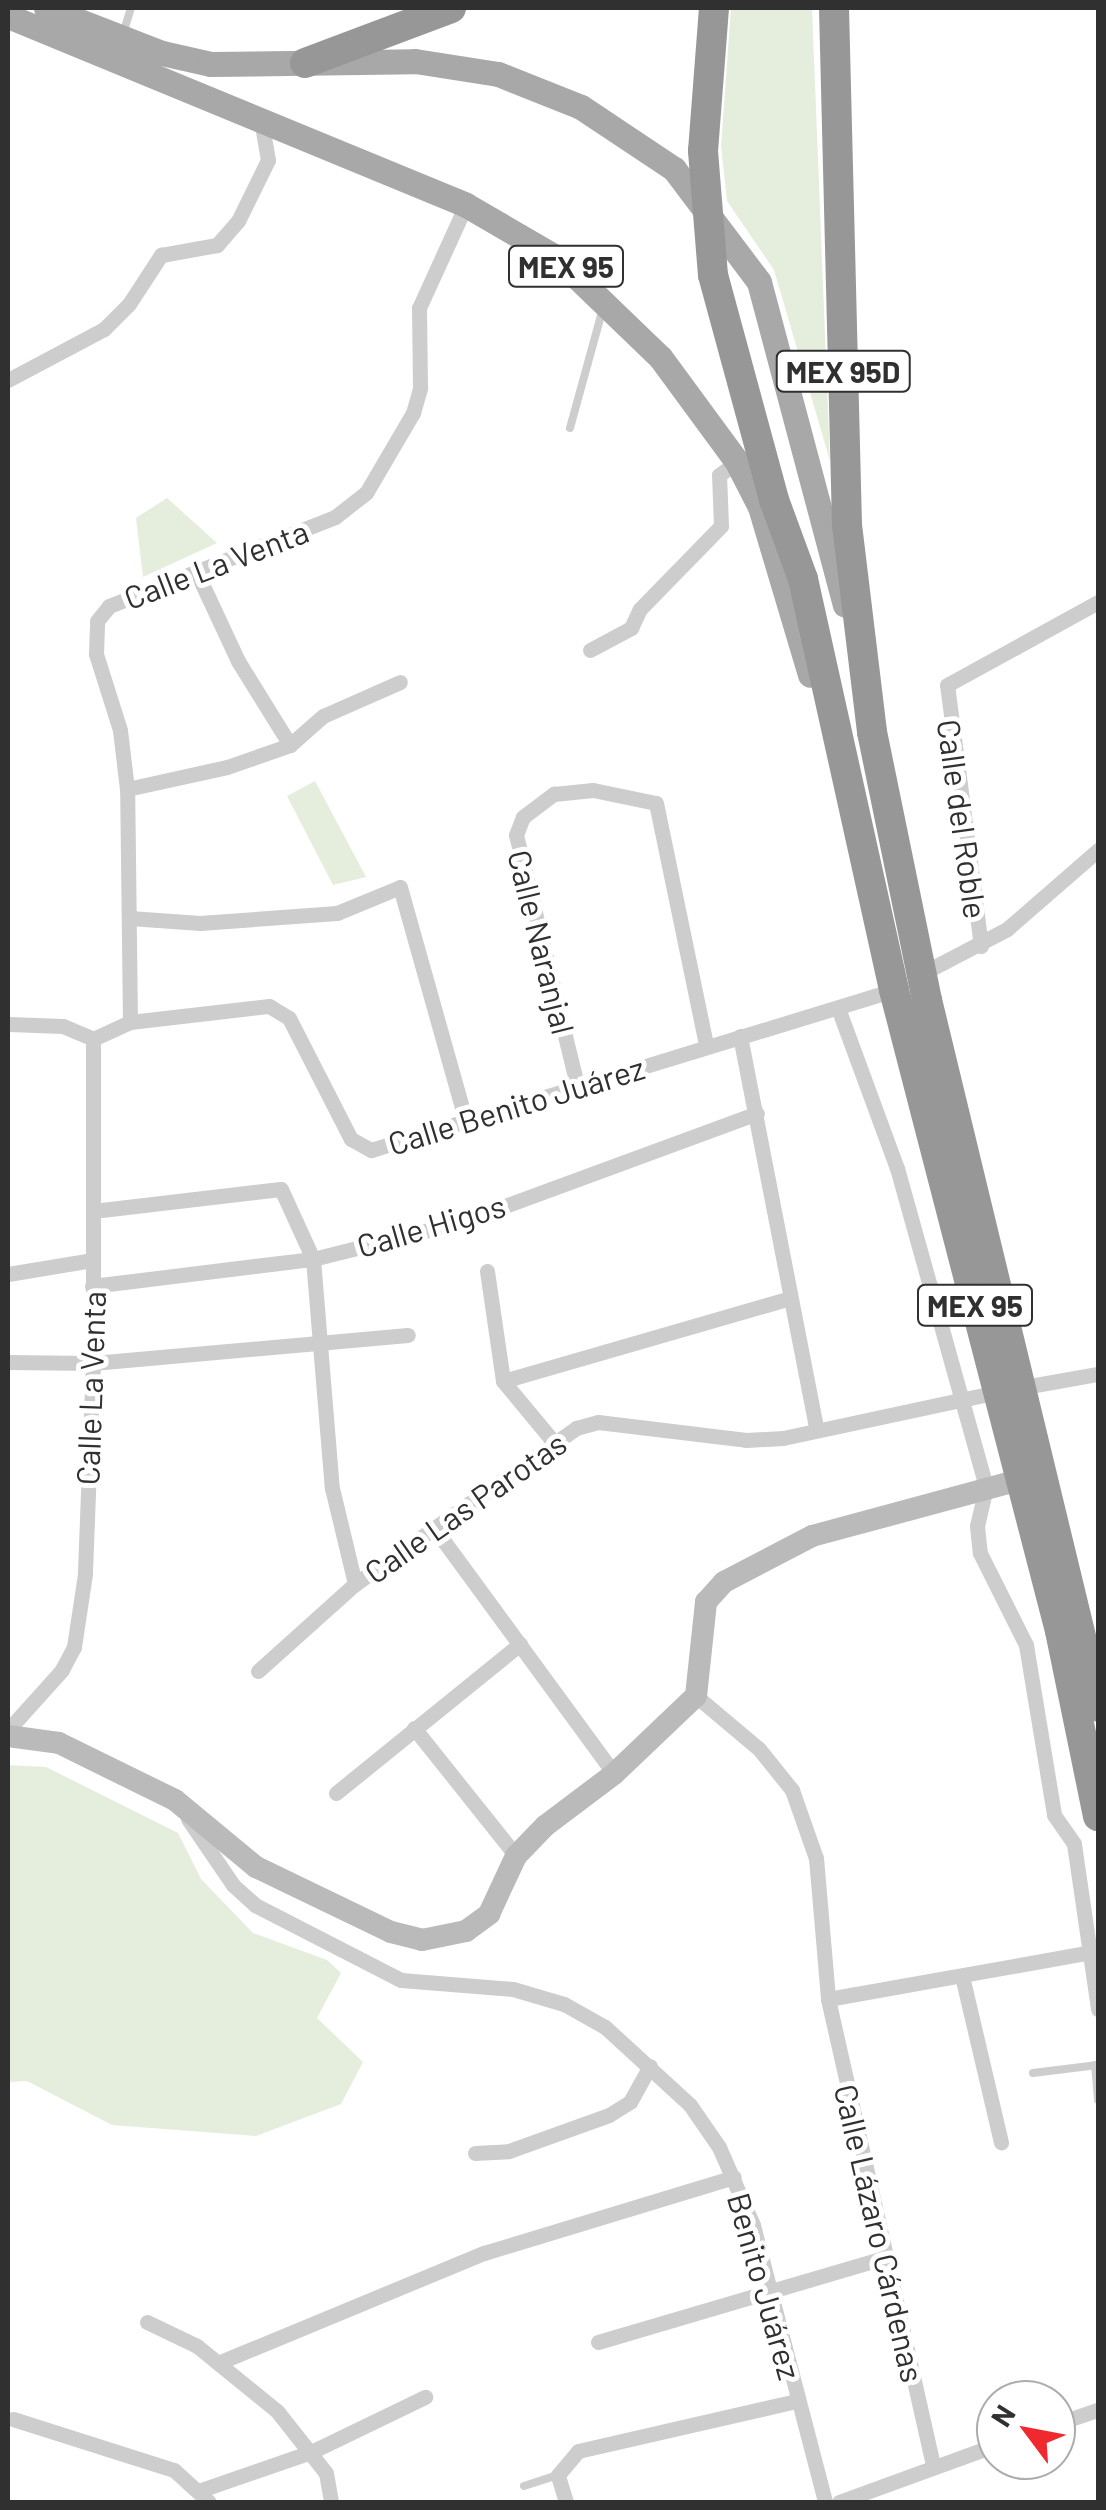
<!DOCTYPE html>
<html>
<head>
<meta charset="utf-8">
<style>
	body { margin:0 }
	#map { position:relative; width:1106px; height:2510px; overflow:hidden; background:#fff; font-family:Barlow,sans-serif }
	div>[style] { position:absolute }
	.green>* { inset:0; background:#e5eedd }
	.lane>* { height:8px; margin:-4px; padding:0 4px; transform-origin:4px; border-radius:4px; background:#cdcdcd }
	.street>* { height:15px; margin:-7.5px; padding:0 7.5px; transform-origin:7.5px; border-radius:7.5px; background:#cdcdcd }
	.secondary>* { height:22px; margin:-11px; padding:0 11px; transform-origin:11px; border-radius:11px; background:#bababa }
	.primary>* { height:25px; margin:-12.5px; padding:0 12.5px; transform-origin:12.5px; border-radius:12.5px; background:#a8a8a8 }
	.highway>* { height:30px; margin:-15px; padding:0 15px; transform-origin:15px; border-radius:15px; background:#979797 }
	span { translate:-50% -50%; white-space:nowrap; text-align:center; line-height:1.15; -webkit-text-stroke:10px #fff; paint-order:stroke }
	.shield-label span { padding:2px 8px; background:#fff; border:2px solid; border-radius:8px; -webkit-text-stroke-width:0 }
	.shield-label { font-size:30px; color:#303030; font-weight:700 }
	.street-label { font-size:32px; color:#303030 }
	.frame { position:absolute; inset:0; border:10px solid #303030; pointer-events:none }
	.north { position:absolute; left:976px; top:2380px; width:100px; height:100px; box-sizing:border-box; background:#fff; border:2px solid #acacac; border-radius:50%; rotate:302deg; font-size:28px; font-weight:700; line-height:40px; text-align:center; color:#303030 }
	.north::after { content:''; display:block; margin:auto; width:35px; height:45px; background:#f0292f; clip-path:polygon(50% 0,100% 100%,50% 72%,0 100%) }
</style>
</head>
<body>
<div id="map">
	<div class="green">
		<i style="clip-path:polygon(731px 8px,812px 8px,830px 461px,774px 270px,727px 201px,721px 146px)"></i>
		<i style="clip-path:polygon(167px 498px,217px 543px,143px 577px,136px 518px)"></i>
		<i style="clip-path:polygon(315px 781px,366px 877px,333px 885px,287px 796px)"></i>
		<i style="clip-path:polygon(8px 1765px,46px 1767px,178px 1833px,201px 1879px,253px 1933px,327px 1960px,341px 1973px,317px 2018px,363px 2062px,341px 2104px,256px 2136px,112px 2125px,27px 2081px,8px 2082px)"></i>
	</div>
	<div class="lane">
		<i style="left:123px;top:34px;width:27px;rotate:-73deg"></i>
		<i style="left:570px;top:428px;width:120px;rotate:-74.6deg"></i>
		<i style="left:1095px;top:2065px;width:35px;rotate:85deg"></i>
		<i style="left:1033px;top:2073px;width:65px;rotate:-7deg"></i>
		<i style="left:524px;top:2486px;width:36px;rotate:-18deg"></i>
	</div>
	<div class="street">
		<i style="left:8px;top:380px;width:109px;rotate:-28deg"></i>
		<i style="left:104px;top:329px;width:35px;rotate:-45deg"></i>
		<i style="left:129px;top:304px;width:59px;rotate:-56.9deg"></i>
		<i style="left:161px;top:255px;width:57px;rotate:-10.1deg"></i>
		<i style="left:217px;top:245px;width:32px;rotate:-49deg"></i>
		<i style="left:238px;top:221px;width:68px;rotate:-63.8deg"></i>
		<i style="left:268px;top:160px;width:41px;rotate:-99.9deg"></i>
		<i style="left:197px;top:573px;width:97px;rotate:65deg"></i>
		<i style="left:238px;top:661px;width:99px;rotate:58.2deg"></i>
		<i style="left:590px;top:650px;width:47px;rotate:-28.2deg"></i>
		<i style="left:631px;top:628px;width:21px;rotate:-65deg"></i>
		<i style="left:640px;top:609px;width:116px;rotate:-45.7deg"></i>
		<i style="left:721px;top:526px;width:51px;rotate:-92.2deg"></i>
		<i style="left:719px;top:475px;width:22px;rotate:-36deg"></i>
		<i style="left:127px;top:789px;width:102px;rotate:-12.4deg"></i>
		<i style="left:227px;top:767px;width:67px;rotate:-19.2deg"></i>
		<i style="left:290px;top:745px;width:44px;rotate:-41.3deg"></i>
		<i style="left:323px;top:716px;width:84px;rotate:-23.8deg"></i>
		<i style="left:130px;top:918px;width:70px;rotate:4.1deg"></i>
		<i style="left:200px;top:923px;width:137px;rotate:-4.2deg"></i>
		<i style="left:337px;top:913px;width:68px;rotate:-22.4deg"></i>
		<i style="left:400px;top:887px;width:247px;rotate:74.3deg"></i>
		<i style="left:981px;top:946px;width:263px;rotate:-97.4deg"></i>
		<i style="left:947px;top:685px;width:172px;rotate:-28.8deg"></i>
		<i style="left:923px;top:973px;width:95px;rotate:-27.6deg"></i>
		<i style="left:1007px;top:929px;width:121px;rotate:-41deg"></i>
		<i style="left:838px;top:1008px;width:171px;rotate:69.8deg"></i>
		<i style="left:897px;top:1168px;width:331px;rotate:74.4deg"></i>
		<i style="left:986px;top:1487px;width:40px;rotate:103deg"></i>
		<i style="left:977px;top:1526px;width:27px;rotate:84deg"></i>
		<i style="left:980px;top:1553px;width:103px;rotate:63.4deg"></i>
		<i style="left:1026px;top:1645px;width:172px;rotate:80.6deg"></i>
		<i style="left:1054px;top:1815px;width:35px;rotate:55deg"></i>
		<i style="left:1074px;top:1844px;width:167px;rotate:81.7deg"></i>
		<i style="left:130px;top:1022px;width:233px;rotate:-90.7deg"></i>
		<i style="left:127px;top:789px;width:59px;rotate:-96.8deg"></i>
		<i style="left:120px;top:730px;width:80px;rotate:-107.5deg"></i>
		<i style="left:96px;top:654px;width:33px;rotate:-88deg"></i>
		<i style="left:97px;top:621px;width:19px;rotate:-51deg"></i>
		<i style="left:109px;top:606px;width:243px;rotate:-21.5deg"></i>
		<i style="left:335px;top:517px;width:39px;rotate:-38deg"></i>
		<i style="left:366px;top:493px;width:93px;rotate:-59.6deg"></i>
		<i style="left:413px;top:413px;width:26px;rotate:-74deg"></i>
		<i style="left:420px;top:388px;width:80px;rotate:-90.7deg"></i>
		<i style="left:419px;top:308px;width:113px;rotate:-65.5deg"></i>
		<i style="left:8px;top:1024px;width:55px;rotate:2.1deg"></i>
		<i style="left:63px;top:1026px;width:33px;rotate:23deg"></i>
		<i style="left:93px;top:1039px;width:324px;rotate:90deg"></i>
		<i style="left:93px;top:1363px;width:211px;rotate:92.2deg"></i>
		<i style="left:85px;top:1574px;width:74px;rotate:98.6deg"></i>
		<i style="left:74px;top:1647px;width:26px;rotate:118deg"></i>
		<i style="left:62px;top:1670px;width:81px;rotate:132deg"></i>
		<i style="left:740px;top:1036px;width:399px;rotate:79deg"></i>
		<i style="left:93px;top:1039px;width:41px;rotate:-24.7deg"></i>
		<i style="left:130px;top:1022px;width:140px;rotate:-6.6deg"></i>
		<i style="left:269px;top:1006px;width:23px;rotate:31deg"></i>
		<i style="left:289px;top:1018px;width:136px;rotate:62.9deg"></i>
		<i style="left:351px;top:1139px;width:23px;rotate:29deg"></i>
		<i style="left:371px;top:1150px;width:547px;rotate:-17.01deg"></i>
		<i style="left:578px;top:1089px;width:261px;rotate:-103.7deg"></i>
		<i style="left:516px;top:835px;width:19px;rotate:-69deg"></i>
		<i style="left:523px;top:817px;width:39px;rotate:-37deg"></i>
		<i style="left:554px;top:794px;width:39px;rotate:-6deg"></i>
		<i style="left:593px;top:790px;width:64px;rotate:11.7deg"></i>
		<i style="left:656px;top:803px;width:246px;rotate:78.3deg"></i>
		<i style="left:93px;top:1211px;width:189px;rotate:-6.7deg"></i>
		<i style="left:281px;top:1189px;width:77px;rotate:65.4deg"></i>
		<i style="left:313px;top:1259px;width:230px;rotate:85.3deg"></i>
		<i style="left:332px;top:1488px;width:99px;rotate:76.5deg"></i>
		<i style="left:487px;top:1271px;width:111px;rotate:81.7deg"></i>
		<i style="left:503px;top:1381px;width:85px;rotate:50.3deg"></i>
		<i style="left:8px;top:1274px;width:86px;rotate:-9.4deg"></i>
		<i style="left:92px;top:1286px;width:223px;rotate:-7deg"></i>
		<i style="left:313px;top:1259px;width:156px;rotate:-14.1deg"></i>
		<i style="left:464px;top:1221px;width:312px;rotate:-20.2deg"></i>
		<i style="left:8px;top:1362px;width:85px;rotate:0.7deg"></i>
		<i style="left:93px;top:1363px;width:316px;rotate:-5.1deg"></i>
		<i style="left:503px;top:1381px;width:296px;rotate:-16.1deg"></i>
		<i style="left:1024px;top:1387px;width:75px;rotate:-10deg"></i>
		<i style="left:435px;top:1529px;width:303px;rotate:53.8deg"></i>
		<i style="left:258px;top:1671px;width:130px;rotate:-41.9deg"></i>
		<i style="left:355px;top:1584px;width:271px;rotate:-35.2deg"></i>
		<i style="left:576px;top:1428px;width:23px;rotate:-15deg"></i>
		<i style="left:598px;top:1422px;width:149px;rotate:6.9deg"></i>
		<i style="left:746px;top:1440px;width:37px;rotate:-3deg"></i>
		<i style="left:783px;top:1438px;width:219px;rotate:-12.1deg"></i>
		<i style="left:696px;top:1696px;width:82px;rotate:40.1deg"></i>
		<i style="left:759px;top:1749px;width:53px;rotate:51.2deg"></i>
		<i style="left:792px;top:1790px;width:72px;rotate:70.6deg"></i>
		<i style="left:816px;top:1858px;width:142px;rotate:85.1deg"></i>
		<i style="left:828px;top:1999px;width:479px;rotate:77.3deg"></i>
		<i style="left:414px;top:1728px;width:164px;rotate:51.4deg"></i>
		<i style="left:336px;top:1793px;width:237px;rotate:-39deg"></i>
		<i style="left:188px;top:1819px;width:80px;rotate:55.7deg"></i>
		<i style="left:233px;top:1885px;width:30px;rotate:42deg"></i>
		<i style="left:255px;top:1905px;width:164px;rotate:27.2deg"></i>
		<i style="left:401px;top:1980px;width:112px;rotate:4.6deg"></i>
		<i style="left:513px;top:1989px;width:53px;rotate:16.4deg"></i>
		<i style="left:564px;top:2004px;width:47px;rotate:29.3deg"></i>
		<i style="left:605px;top:2027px;width:115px;rotate:42.5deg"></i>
		<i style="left:690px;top:2105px;width:51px;rotate:55.4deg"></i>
		<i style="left:719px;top:2147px;width:85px;rotate:66.4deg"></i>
		<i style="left:753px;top:2225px;width:286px;rotate:75.4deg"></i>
		<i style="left:962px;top:1976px;width:171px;rotate:76.8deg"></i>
		<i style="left:828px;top:1999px;width:274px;rotate:-10.1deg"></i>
		<i style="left:475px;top:2153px;width:34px;rotate:-3deg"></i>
		<i style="left:509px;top:2151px;width:106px;rotate:-19.8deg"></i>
		<i style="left:609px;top:2115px;width:25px;rotate:-32deg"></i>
		<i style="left:630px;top:2102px;width:41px;rotate:-60.9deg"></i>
		<i style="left:147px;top:2322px;width:55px;rotate:25.6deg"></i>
		<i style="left:197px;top:2346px;width:103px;rotate:39.1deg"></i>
		<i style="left:277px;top:2411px;width:79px;rotate:51.7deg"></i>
		<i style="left:326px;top:2473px;width:29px;rotate:80deg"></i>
		<i style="left:598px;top:2342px;width:298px;rotate:-16.4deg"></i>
		<i style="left:218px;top:2363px;width:288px;rotate:-22.5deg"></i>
		<i style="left:484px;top:2253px;width:261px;rotate:-16.9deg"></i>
		<i style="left:13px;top:2419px;width:169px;rotate:17.6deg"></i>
		<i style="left:174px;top:2470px;width:47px;rotate:42.4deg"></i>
		<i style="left:1056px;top:2424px;width:43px;rotate:-18.9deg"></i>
		<i style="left:201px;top:2490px;width:116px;rotate:-19.1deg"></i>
		<i style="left:311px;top:2452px;width:127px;rotate:-25.8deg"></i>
		<i style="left:566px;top:2502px;width:28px;rotate:-107deg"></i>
		<i style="left:558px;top:2475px;width:31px;rotate:-50deg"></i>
		<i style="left:578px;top:2451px;width:225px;rotate:-12.9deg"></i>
		<i style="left:839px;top:2502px;width:167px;rotate:-20deg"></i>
	</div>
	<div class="secondary">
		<i style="left:8px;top:1736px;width:51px;rotate:7.8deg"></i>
		<i style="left:59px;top:1743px;width:129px;rotate:26.2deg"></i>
		<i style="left:175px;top:1800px;width:105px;rotate:39.6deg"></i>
		<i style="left:256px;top:1867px;width:150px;rotate:25.7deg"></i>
		<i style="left:391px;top:1932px;width:32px;rotate:14deg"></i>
		<i style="left:422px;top:1940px;width:45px;rotate:-11.6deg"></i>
		<i style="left:466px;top:1931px;width:29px;rotate:-36deg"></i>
		<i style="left:489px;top:1914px;width:64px;rotate:-65deg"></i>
		<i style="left:516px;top:1856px;width:42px;rotate:-46deg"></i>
		<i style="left:545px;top:1826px;width:86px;rotate:-37deg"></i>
		<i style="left:614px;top:1774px;width:113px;rotate:-43.6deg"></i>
		<i style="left:696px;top:1696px;width:95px;rotate:-83.9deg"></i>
		<i style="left:706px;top:1602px;width:27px;rotate:-48deg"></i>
		<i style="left:724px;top:1582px;width:99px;rotate:-27.6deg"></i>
		<i style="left:812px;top:1536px;width:215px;rotate:-15.1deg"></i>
	</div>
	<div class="primary">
		<i style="left:46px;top:8px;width:124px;rotate:21.2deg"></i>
		<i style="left:162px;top:53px;width:50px;rotate:12.7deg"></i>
		<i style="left:211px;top:64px;width:204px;rotate:-0.8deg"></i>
		<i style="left:415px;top:61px;width:84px;rotate:8.9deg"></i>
		<i style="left:498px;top:74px;width:89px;rotate:21.7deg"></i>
		<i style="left:581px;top:107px;width:112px;rotate:33.7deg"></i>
		<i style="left:674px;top:169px;width:141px;rotate:53deg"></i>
		<i style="left:759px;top:282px;width:334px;rotate:75.1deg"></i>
		<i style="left:8px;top:16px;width:495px;rotate:22.4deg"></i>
		<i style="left:466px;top:205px;width:105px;rotate:30.2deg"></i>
		<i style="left:557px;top:258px;width:143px;rotate:43.9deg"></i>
		<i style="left:660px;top:357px;width:130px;rotate:53.7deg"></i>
		<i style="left:737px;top:462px;width:51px;rotate:62.9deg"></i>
		<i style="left:760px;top:507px;width:175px;rotate:73.4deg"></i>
	</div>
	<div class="highway">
		<i style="left:714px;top:8px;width:143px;rotate:94.4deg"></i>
		<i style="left:703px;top:151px;width:124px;rotate:85.4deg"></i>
		<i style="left:713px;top:275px;width:233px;rotate:74.8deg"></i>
		<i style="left:774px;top:500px;width:84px;rotate:69.8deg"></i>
		<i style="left:803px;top:579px;width:421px;rotate:77.5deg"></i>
		<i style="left:894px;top:990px;width:662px;rotate:75.48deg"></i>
		<i style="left:1060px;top:1631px;width:189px;rotate:78.4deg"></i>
		<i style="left:834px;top:8px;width:517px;rotate:88.56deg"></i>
		<i style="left:847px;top:525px;width:209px;rotate:83.1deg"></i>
		<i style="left:872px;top:732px;width:274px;rotate:78.4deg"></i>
		<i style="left:927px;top:1000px;width:727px;rotate:76.4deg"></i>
		<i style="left:305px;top:63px;width:156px;rotate:-20.6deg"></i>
	</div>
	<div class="shield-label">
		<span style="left:566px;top:266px">MEX 95</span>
		<span style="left:843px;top:371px">MEX 95D</span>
		<span style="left:975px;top:1305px">MEX 95</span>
	</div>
	<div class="street-label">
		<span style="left:216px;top:564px;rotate:-21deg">Calle La Venta</span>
		<span style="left:963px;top:819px;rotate:82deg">Calle del Roble</span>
		<span style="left:542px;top:942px;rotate:76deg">Calle Naranjal</span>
		<span style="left:516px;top:1105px;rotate:-17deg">Calle Benito Juárez</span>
		<span style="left:431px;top:1225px;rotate:-16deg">Calle Higos</span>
		<span style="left:90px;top:1388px;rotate:-88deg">Calle La Venta</span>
		<span style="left:465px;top:1507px;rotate:-35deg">Calle Las Parotas</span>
		<span style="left:880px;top:2233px;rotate:77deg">Calle Lázaro Cárdenas</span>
		<span style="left:765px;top:2286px;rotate:74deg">Benito Juárez</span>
	</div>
	<div class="frame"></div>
	<div class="north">N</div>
</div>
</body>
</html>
